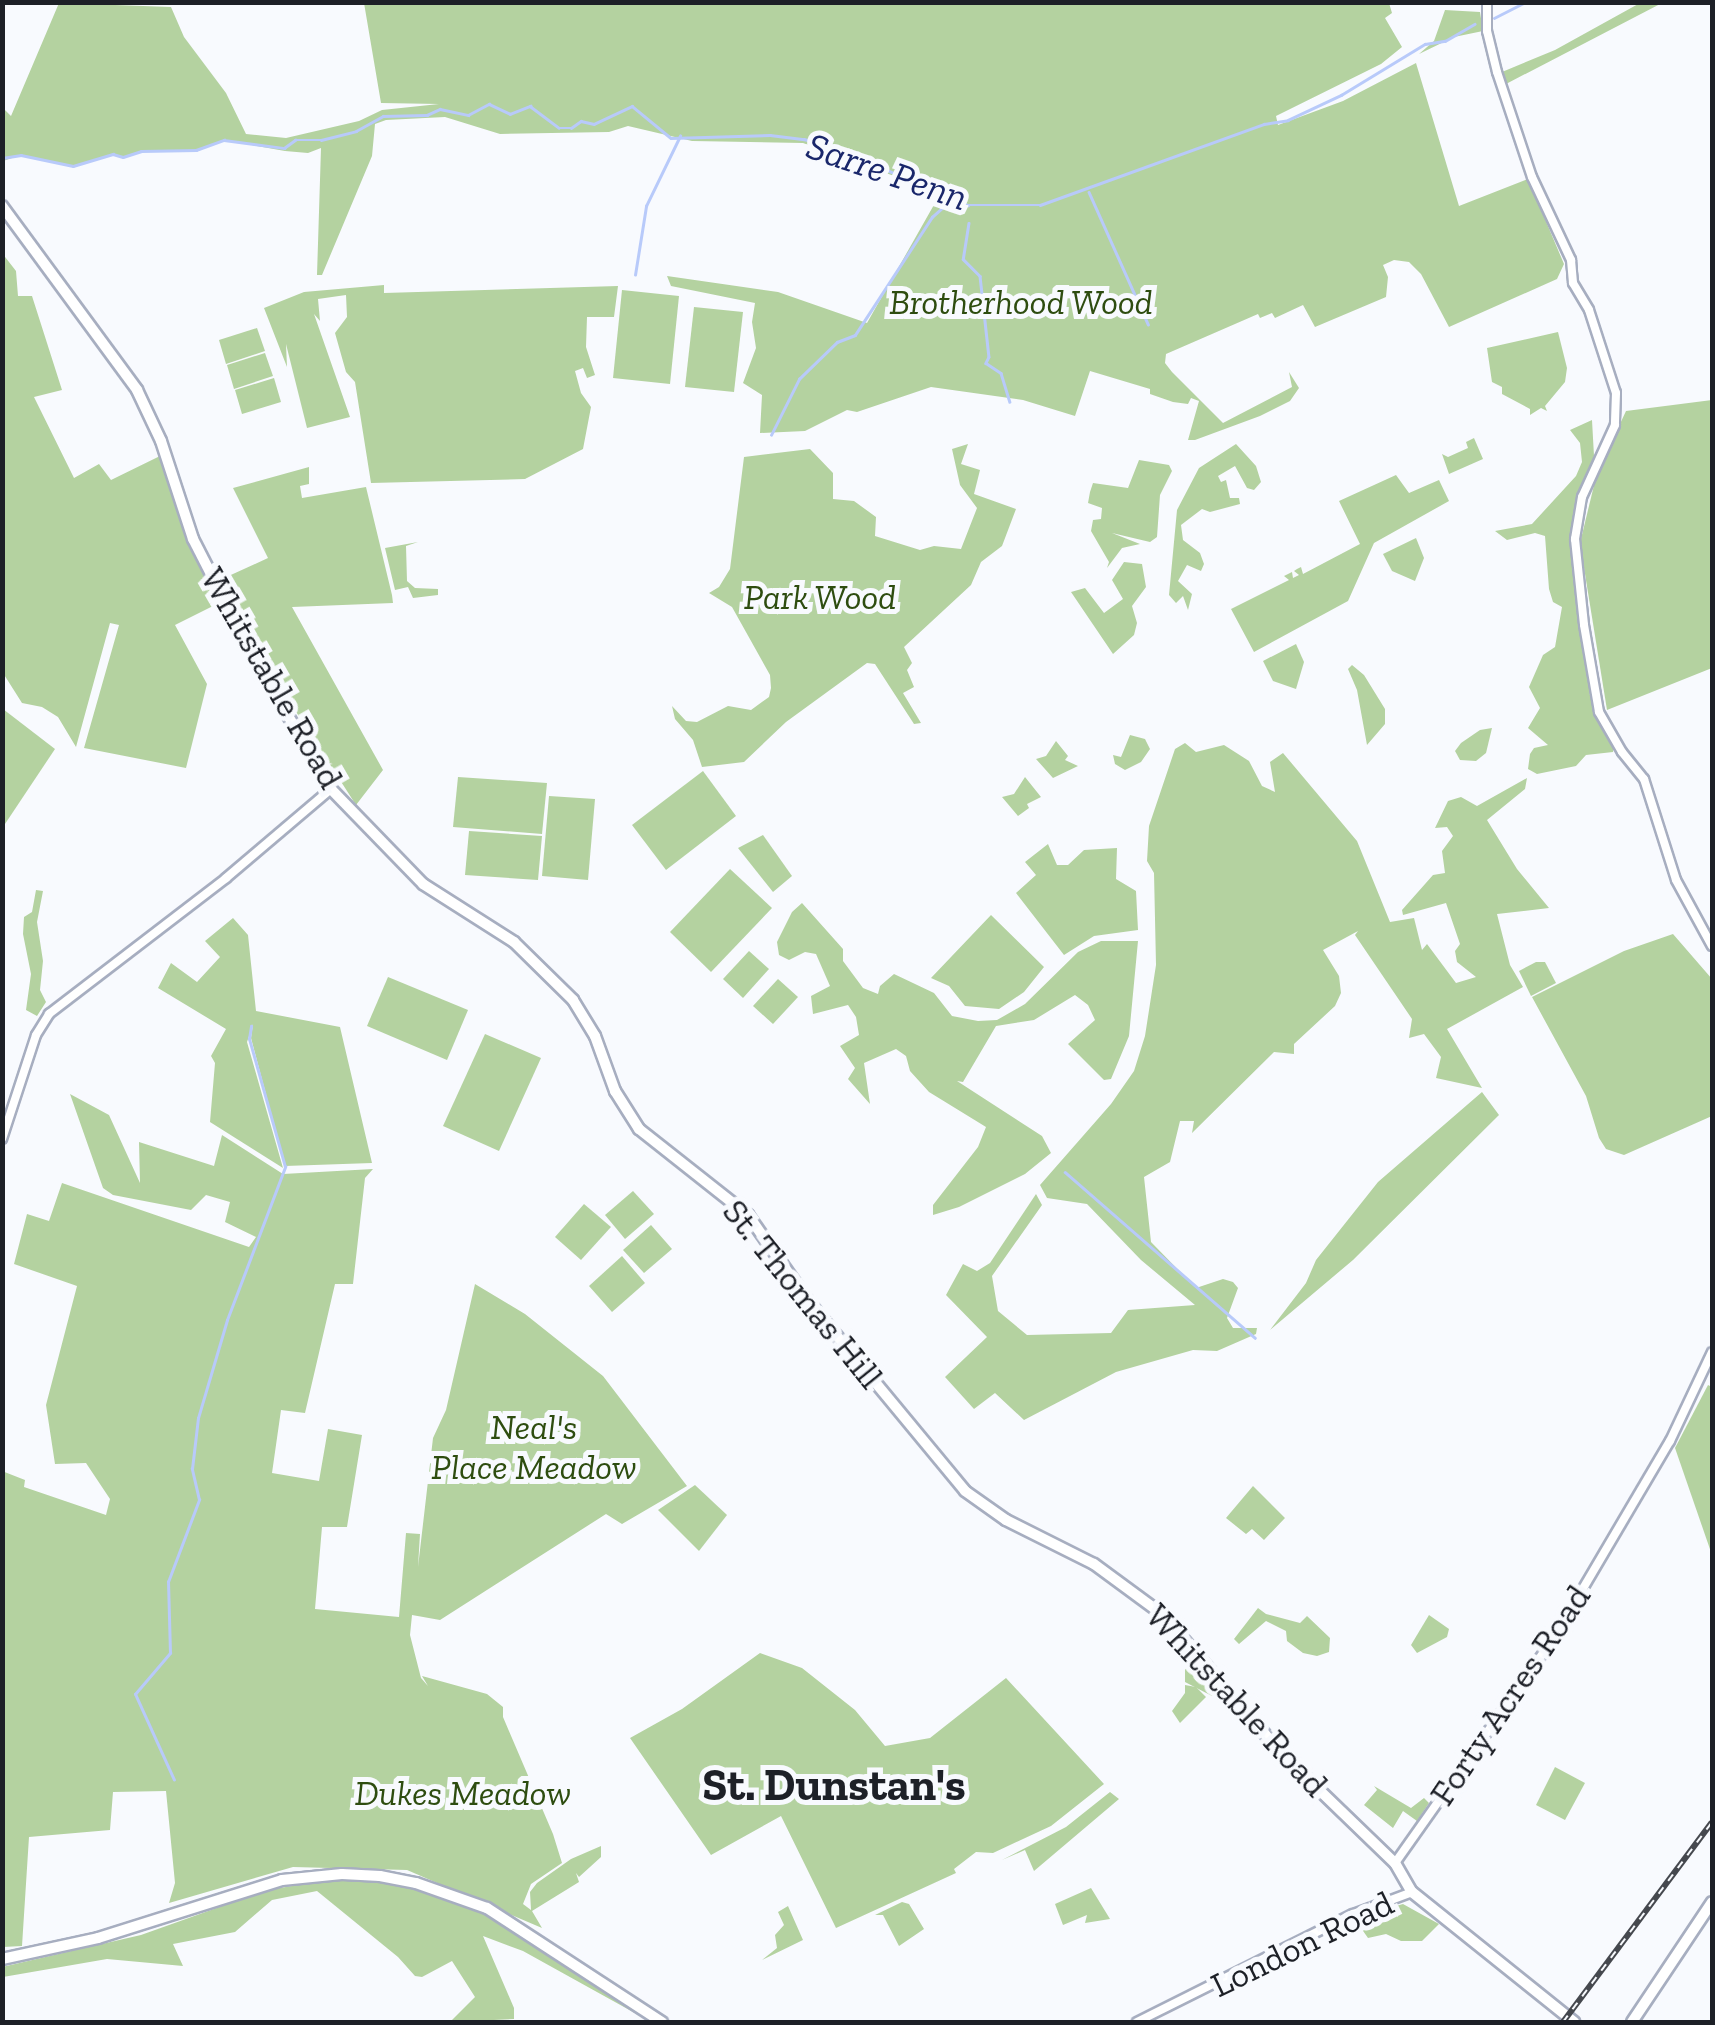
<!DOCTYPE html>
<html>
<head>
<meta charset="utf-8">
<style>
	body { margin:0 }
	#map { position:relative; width:1715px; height:2025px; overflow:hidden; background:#f8fafe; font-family:"Zilla Slab",serif }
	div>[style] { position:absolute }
	.green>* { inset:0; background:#b4d2a0 }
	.stream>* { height:2.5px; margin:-1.25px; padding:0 1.25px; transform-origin:1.25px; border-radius:1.25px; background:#b8cafa }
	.roads { filter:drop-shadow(2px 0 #a7aec0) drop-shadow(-2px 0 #a7aec0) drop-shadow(0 2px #a7aec0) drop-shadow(0 -2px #a7aec0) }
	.minor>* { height:8px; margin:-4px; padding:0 4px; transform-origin:4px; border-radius:4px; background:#fff }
	.major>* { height:10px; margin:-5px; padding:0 5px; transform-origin:5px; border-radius:5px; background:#fff }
	.rail>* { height:6px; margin-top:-3px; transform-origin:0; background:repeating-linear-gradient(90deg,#f8fafe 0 8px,#45484e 0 16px); box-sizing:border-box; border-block:2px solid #45484e }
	span { translate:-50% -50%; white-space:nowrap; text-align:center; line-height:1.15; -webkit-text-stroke:10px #f8fafe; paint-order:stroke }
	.park-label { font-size:35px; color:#2e4d10; font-style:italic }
	.street-label { font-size:35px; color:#1d2027 }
	.water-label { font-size:38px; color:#1a276b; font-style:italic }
	.district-label { font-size:45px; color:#1d2027; font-weight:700 }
	.frame { position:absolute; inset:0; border:5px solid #1d2027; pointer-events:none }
</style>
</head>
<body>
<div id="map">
	<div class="green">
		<i style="clip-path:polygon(59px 3px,171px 7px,184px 37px,226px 93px,246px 134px,286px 138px,359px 121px,382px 110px,439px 104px,381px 103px,364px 3px,1389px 3px,1392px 13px,1385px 18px,1402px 47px,1381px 64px,1276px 116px,1278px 125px,1343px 101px,1416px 63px,1459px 206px,1528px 179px,1564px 264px,1557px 279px,1449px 327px,1421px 274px,1409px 262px,1394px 260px,1383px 265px,1388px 277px,1386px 297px,1315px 327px,1303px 305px,1275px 318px,1272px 313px,1260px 318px,1258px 314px,1166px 354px,1165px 363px,1172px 372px,1223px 423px,1292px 387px,1289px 372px,1299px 388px,1290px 401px,1260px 416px,1195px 440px,1188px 440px,1199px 401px,1191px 398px,1188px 404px,1173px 402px,1150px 394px,1150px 389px,1090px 371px,1075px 416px,1023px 400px,931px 387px,857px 412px,847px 410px,805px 431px,760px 433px,762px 395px,743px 383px,756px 348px,752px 322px,755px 303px,671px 286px,667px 276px,778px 292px,867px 323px,935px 203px,930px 189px,803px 143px,692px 141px,628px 126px,609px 132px,500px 134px,445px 117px,386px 120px,375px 124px,372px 156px,322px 275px,317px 275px,321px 148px,308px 153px,285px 151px,224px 140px,196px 150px,141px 151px,123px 157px,113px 154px,73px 166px,21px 155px,3px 161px,2px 107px,11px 116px)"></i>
		<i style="clip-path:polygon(1640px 3px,1662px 3px,1506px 84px,1502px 72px,1555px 50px)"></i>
		<i style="clip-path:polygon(1445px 10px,1480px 12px,1483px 31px,1454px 37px,1419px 54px,1434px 41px)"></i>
		<i style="clip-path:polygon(2px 253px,16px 271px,18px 296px,32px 296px,62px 390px,34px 397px,74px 478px,99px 464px,111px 480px,160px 456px,173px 498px,221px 602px,175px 625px,207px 684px,186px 768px,84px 748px,119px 625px,110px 623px,76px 747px,58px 717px,42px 707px,22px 703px,3px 673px)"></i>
		<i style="clip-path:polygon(384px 285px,384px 293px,618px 286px,614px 317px,587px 317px,586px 347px,595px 375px,587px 378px,583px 368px,575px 371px,581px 393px,591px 407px,583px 449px,525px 479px,371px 483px,355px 382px,346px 372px,335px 333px,347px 317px,346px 295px,318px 299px,320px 321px,314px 314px,350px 417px,307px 428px,286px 344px,287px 367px,264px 308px,304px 292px)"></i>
		<i style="clip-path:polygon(622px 290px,679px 296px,670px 384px,613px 378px)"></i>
		<i style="clip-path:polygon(694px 307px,743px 312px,734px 392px,685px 387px)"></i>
		<i style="clip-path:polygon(257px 328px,265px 351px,226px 364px,219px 340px)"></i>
		<i style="clip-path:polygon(1558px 332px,1567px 368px,1565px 382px,1545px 406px,1547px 411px,1541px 408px,1530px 415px,1530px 409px,1502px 394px,1502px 387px,1492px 382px,1487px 348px)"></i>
		<i style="clip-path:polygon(265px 353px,273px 376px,234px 389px,227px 365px)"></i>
		<i style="clip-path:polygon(274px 378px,281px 402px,242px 414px,235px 390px)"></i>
		<i style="clip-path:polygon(1712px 400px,1712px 668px,1607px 710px,1580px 543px,1597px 473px,1626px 411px)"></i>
		<i style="clip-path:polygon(1592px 420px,1594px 456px,1573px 518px,1572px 555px,1590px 695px,1614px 745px,1613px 752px,1586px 755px,1576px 766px,1537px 774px,1528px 769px,1530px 754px,1534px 748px,1548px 745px,1528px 728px,1540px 708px,1529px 687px,1543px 655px,1555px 647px,1562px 607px,1553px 602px,1549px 589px,1545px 536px,1535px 533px,1507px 540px,1495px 531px,1532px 524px,1576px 476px,1582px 462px,1580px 443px,1570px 430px)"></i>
		<i style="clip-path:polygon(1474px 438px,1483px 459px,1449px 474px,1442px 454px,1448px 457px,1468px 448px,1466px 442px)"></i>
		<i style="clip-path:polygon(968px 444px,961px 464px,980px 470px,974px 494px,1016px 509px,1002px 546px,981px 562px,971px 585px,904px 647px,912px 663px,907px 670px,914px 687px,903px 693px,921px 723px,914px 724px,875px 664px,867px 663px,786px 722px,744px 762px,702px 767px,693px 740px,675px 719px,672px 706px,686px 721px,697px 722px,728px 706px,751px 710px,769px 697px,771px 688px,770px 675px,732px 607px,709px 593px,719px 587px,730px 569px,744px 457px,810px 449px,833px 473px,833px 499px,854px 501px,876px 517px,875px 536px,920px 550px,934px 546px,961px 549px,977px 508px,960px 485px,952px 449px)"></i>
		<i style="clip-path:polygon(1236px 444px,1256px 466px,1261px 482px,1254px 490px,1247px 488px,1235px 466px,1218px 476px,1221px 482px,1226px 480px,1230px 498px,1239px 498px,1240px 504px,1210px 512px,1202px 509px,1181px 525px,1183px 540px,1200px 553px,1204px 564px,1201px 571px,1187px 565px,1178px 581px,1192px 594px,1188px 610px,1183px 596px,1176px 603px,1169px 595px,1177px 510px,1199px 468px)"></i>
		<i style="clip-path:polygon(1139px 460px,1169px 465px,1172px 471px,1160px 495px,1157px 537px,1150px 542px,1112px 533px,1140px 544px,1122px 548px,1107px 568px,1109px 562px,1091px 531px,1093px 520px,1101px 519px,1102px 508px,1088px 503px,1090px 492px,1093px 483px,1128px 488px)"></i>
		<i style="clip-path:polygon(309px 467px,309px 484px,300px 486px,302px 498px,366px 487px,392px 595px,393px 603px,292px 607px,383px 770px,356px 805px,293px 707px,222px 579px,268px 558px,233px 488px)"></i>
		<i style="clip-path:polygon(1396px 475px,1409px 493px,1439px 480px,1449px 501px,1374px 543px,1348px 601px,1254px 652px,1231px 609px,1289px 580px,1284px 576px,1292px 572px,1293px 578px,1299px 575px,1294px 571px,1297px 569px,1301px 567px,1303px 574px,1360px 544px,1339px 501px)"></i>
		<i style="clip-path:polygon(1416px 538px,1424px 558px,1415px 581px,1392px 571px,1383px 554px)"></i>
		<i style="clip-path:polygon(418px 542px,406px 546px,407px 581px,415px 588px,438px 589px,438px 595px,413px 598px,408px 587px,395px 590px,385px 548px)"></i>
		<i style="clip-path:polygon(1124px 562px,1142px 564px,1146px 587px,1132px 606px,1137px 623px,1134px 635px,1113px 654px,1071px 592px,1085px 588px,1104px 613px,1123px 599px,1112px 580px)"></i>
		<i style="clip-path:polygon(1296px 644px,1304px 662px,1296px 689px,1273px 681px,1263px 661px)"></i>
		<i style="clip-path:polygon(1352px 665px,1364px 675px,1385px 709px,1385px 724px,1367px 745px,1357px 690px,1348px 669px)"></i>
		<i style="clip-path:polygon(3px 709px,55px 749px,3px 827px)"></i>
		<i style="clip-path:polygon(1492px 728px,1486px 753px,1476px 761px,1460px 760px,1455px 751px,1461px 743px,1480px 730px)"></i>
		<i style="clip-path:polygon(1130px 735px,1145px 739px,1150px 749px,1141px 762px,1125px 770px,1115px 764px,1113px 755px,1121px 757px)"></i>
		<i style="clip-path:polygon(1056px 741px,1068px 756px,1065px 760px,1078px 766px,1053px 778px,1036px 759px,1046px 756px)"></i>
		<i style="clip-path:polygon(1185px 743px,1196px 752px,1224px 745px,1249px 761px,1262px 786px,1275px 792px,1270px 762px,1283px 753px,1357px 841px,1390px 922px,1414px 918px,1422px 950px,1427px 944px,1456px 983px,1476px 977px,1457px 962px,1455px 951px,1460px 944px,1446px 903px,1403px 915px,1402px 910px,1433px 875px,1445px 873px,1442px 851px,1453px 836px,1447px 827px,1435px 828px,1448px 801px,1461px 797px,1477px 806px,1527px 778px,1525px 789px,1487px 820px,1517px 869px,1549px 908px,1497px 914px,1510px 965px,1523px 987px,1447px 1029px,1482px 1088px,1436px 1078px,1441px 1057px,1424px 1034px,1409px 1038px,1412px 1019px,1355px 935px,1358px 931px,1323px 950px,1339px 976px,1341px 993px,1335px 1006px,1294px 1044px,1294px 1054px,1274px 1052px,1192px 1133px,1194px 1121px,1180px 1121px,1170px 1162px,1144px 1177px,1151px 1242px,1196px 1288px,1223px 1279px,1233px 1282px,1238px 1288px,1227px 1318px,1233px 1328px,1257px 1328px,1256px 1334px,1217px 1351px,1193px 1350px,1116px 1372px,1024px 1420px,995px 1393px,974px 1409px,945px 1377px,987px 1337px,946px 1295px,963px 1264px,977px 1271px,990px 1263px,1036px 1194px,1042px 1205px,992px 1276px,998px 1311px,1027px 1335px,1111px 1333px,1128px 1310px,1195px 1305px,1141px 1260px,1087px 1204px,1047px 1198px,1040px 1185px,1111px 1104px,1134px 1071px,1145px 1036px,1156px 965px,1154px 873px,1147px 861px,1149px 826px,1175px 749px)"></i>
		<i style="clip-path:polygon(703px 771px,736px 816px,666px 870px,632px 825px)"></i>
		<i style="clip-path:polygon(458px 777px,547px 783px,542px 834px,453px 827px)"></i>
		<i style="clip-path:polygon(1025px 777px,1041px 797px,1027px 804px,1029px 808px,1018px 816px,1002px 797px,1014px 794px)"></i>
		<i style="clip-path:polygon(549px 796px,595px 799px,588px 880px,542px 876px)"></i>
		<i style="clip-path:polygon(469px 831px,542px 836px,538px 880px,465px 875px)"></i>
		<i style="clip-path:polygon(763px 835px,792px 876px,773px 892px,738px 848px)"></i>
		<i style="clip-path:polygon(1048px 844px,1057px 865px,1068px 865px,1084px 850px,1117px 848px,1116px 879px,1136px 891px,1138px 930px,1094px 936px,1064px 955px,1016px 893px,1036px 875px,1025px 862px)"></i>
		<i style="clip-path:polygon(730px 869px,772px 908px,711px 972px,670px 932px)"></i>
		<i style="clip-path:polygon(36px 890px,43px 891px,37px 922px,43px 961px,40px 990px,46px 1002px,37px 1016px,26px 1010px,31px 974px,23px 934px,24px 917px,32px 912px)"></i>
		<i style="clip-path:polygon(802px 903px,843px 949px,843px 961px,863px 988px,878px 994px,880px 986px,894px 974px,934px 993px,952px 1016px,978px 1021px,997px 1020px,1025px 1004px,1078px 952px,1101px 941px,1138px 941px,1129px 1036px,1111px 1079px,1104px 1080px,1068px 1044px,1095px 1020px,1088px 1005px,1075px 995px,1034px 1020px,996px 1026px,963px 1082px,957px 1081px,1042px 1136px,1051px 1153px,1025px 1174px,959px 1207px,933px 1215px,933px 1205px,978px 1147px,986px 1127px,929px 1092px,910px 1071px,906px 1056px,896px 1049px,864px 1063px,870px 1104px,848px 1079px,855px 1068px,840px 1046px,859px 1035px,856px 1017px,848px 1005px,813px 1014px,811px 996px,830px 986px,816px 954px,805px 952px,789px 960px,779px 955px,777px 942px,792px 912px)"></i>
		<i style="clip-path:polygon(991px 915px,1044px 967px,1024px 992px,999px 1009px,965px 1006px,949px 986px,931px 978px)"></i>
		<i style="clip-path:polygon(233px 918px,248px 935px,256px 1011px,340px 1027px,372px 1163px,285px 1166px,251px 1038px,253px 1024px,247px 1042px,283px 1168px,210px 1122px,215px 1063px,211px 1056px,226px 1029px,158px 988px,171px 963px,197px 982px,220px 957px,205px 941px)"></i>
		<i style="clip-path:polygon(1673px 934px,1712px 979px,1712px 1116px,1624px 1155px,1606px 1149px,1599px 1138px,1586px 1096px,1532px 997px,1624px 951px)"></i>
		<i style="clip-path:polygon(749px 951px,769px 969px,743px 998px,723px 979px)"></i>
		<i style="clip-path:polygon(1536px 962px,1545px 962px,1556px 983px,1531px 996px,1519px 971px)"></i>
		<i style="clip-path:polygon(388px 977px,468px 1010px,447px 1060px,367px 1026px)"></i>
		<i style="clip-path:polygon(778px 979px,798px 997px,773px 1024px,753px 1006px)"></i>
		<i style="clip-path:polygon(485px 1034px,541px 1058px,499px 1151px,443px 1126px)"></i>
		<i style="clip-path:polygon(1482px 1092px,1499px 1115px,1353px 1260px,1270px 1330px,1306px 1283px,1316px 1260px,1378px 1182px)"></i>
		<i style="clip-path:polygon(70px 1094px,109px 1115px,140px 1183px,139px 1142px,214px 1166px,222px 1135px,283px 1174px,373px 1169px,365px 1178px,353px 1284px,335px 1284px,305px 1413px,281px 1410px,272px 1473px,319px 1481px,328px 1429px,362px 1435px,347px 1527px,322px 1527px,315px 1609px,399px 1617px,406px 1533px,420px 1534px,418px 1567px,433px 1438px,446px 1410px,475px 1284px,525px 1314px,603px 1376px,687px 1486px,622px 1524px,606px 1514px,440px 1620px,412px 1615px,410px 1635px,421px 1678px,428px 1686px,422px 1676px,487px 1694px,503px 1707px,503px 1717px,553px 1834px,562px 1863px,531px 1884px,523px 1904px,531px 1910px,530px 1892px,537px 1883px,571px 1859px,601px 1846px,601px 1857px,579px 1877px,576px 1873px,579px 1882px,532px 1911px,542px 1928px,407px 1870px,293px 1867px,169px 1903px,175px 1883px,166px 1791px,113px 1792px,110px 1830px,29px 1837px,22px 1946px,3px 1947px,2px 1471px,25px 1480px,24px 1487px,106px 1515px,110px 1499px,86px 1463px,55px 1464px,46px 1405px,77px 1286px,14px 1264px,27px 1214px,49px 1221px,62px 1183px,249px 1247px,256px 1237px,225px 1222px,230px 1202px,206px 1195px,191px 1210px,113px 1195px,103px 1188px)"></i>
		<i style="clip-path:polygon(633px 1191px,654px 1214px,625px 1239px,605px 1215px)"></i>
		<i style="clip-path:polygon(584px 1204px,611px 1227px,581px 1260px,555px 1237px)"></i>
		<i style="clip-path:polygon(651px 1225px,672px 1249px,644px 1273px,623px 1250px)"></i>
		<i style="clip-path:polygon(622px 1256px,645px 1283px,612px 1312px,589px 1286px)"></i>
		<i style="clip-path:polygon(1708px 1385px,1712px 1387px,1712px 1555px,1675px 1448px)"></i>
		<i style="clip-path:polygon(695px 1485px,727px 1515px,699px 1551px,658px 1510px)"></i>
		<i style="clip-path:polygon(1253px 1486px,1285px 1518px,1264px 1540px,1252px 1529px,1246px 1534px,1226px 1518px)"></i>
		<i style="clip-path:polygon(1258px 1608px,1266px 1614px,1300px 1623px,1307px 1616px,1330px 1638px,1329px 1652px,1317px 1656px,1303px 1653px,1287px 1641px,1286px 1631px,1266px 1621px,1239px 1644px,1234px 1639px)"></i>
		<i style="clip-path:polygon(1429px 1615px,1449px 1629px,1447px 1637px,1417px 1653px,1411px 1645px)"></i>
		<i style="clip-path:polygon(1186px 1649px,1190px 1650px,1217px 1684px,1200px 1665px,1217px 1691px,1212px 1696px,1185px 1682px,1185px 1669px,1196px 1659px,1186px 1665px,1179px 1655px)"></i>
		<i style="clip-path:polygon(760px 1653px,802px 1668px,855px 1710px,885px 1746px,930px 1738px,1006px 1678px,1104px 1784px,1051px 1826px,993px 1853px,976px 1852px,954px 1869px,956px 1873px,836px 1928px,781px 1816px,711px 1855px,630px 1738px,682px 1709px)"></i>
		<i style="clip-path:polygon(1185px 1685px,1196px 1687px,1206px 1697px,1180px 1723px,1172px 1711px,1185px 1693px)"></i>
		<i style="clip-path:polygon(1555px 1767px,1585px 1783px,1565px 1820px,1536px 1805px)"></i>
		<i style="clip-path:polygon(1374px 1786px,1411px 1808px,1424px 1798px,1429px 1803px,1417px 1821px,1403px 1811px,1393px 1828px,1364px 1805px,1377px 1790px)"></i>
		<i style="clip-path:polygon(1110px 1792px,1119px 1799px,1034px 1871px,1025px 1850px,1002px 1860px,1066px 1827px)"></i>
		<i style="clip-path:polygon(336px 1879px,401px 1884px,465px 1903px,569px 1962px,651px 2022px,523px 1951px,483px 1936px,514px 2008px,514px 2019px,450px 2022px,475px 1997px,452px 1961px,422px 1977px,415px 1976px,398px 1957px,317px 1891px,272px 1900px,235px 1932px,173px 1944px,183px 1966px,107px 1959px,3px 1977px,2px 1967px,141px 1935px,267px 1890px)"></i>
		<i style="clip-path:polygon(1091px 1888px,1110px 1919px,1085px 1923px,1087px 1915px,1063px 1925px,1055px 1904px)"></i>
		<i style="clip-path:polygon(902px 1902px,909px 1904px,924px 1929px,899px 1946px,883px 1915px,875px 1915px)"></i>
		<i style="clip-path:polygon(1403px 1904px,1439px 1924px,1422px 1941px,1401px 1941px,1386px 1934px,1368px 1938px,1354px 1918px)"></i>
		<i style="clip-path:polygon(788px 1906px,803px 1940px,762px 1960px,777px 1948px,775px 1935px,784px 1925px,778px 1912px)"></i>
	</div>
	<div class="stream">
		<i style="left:1494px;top:18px;width:36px;rotate:-27deg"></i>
		<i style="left:2px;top:158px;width:19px;rotate:-9deg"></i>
		<i style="left:21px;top:155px;width:53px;rotate:11.9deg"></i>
		<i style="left:73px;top:166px;width:42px;rotate:-16.7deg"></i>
		<i style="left:113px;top:154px;width:10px;rotate:17deg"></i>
		<i style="left:123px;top:157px;width:19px;rotate:-18deg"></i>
		<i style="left:141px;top:151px;width:55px;rotate:-1deg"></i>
		<i style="left:196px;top:150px;width:30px;rotate:-20deg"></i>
		<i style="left:224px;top:140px;width:61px;rotate:7.6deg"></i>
		<i style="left:284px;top:148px;width:14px;rotate:-36deg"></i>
		<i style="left:295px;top:140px;width:26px"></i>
		<i style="left:321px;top:140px;width:36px;rotate:-14deg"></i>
		<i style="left:356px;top:131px;width:31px;rotate:-29deg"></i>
		<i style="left:383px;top:116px;width:44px;rotate:-1.3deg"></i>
		<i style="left:427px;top:115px;width:14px;rotate:-25deg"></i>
		<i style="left:440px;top:109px;width:29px;rotate:12deg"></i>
		<i style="left:468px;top:115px;width:24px;rotate:-28deg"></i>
		<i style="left:489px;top:104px;width:23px;rotate:25deg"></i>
		<i style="left:510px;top:114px;width:22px;rotate:-22deg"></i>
		<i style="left:530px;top:106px;width:36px;rotate:37deg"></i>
		<i style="left:559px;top:128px;width:12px"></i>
		<i style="left:571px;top:128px;width:12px;rotate:-35deg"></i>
		<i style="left:581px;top:121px;width:13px;rotate:13deg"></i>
		<i style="left:594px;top:124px;width:42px;rotate:-25.3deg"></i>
		<i style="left:632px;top:106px;width:50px;rotate:39.4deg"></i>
		<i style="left:671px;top:138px;width:99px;rotate:-1.7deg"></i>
		<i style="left:770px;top:135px;width:34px;rotate:7deg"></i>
		<i style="left:804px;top:139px;width:33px;rotate:16deg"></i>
		<i style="left:836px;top:148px;width:144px;rotate:23.4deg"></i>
		<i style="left:968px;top:205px;width:72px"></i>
		<i style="left:1040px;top:205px;width:238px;rotate:-19.9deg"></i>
		<i style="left:1264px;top:124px;width:24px;rotate:-9deg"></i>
		<i style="left:1288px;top:120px;width:59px;rotate:-25.3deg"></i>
		<i style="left:1341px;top:95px;width:98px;rotate:-31.3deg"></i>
		<i style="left:1425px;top:44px;width:20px;rotate:-9deg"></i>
		<i style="left:1445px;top:41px;width:34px;rotate:-30deg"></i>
		<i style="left:1089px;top:192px;width:145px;rotate:65.9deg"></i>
		<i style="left:969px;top:223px;width:36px;rotate:99deg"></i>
		<i style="left:963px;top:259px;width:24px;rotate:45deg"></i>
		<i style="left:980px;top:276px;width:81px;rotate:83.7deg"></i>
		<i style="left:989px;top:357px;width:7px;rotate:117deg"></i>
		<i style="left:986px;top:363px;width:18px;rotate:34deg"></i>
		<i style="left:1001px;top:373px;width:30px;rotate:73deg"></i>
		<i style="left:635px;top:275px;width:70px;rotate:-80.9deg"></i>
		<i style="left:646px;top:206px;width:78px;rotate:-64.1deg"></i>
		<i style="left:771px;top:435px;width:63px;rotate:-63.4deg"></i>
		<i style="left:799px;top:379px;width:53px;rotate:-44.2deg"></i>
		<i style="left:837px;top:342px;width:19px;rotate:-21deg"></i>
		<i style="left:855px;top:335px;width:141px;rotate:-56.9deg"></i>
		<i style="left:932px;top:217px;width:27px;rotate:-42deg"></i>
		<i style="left:1065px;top:1172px;width:252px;rotate:41.1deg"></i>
		<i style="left:174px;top:1780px;width:94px;rotate:-114.4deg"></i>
		<i style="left:135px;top:1694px;width:54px;rotate:-49.5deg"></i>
		<i style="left:170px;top:1653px;width:71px;rotate:-91.6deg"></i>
		<i style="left:168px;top:1582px;width:88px;rotate:-69.3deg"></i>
		<i style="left:199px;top:1500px;width:32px;rotate:-103deg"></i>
		<i style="left:192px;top:1469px;width:51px;rotate:-83.3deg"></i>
		<i style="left:198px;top:1418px;width:102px;rotate:-73.5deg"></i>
		<i style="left:227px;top:1320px;width:164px;rotate:-69.2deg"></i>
		<i style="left:285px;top:1167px;width:133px;rotate:-105.7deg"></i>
		<i style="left:249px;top:1039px;width:13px;rotate:-81deg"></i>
	</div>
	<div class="roads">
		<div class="minor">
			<i style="left:1487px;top:2px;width:29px;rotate:90deg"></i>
			<i style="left:1487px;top:31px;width:42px;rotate:76.3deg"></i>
			<i style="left:1497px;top:72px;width:111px;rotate:71.6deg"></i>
			<i style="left:1532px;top:177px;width:92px;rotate:64.8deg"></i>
			<i style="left:1571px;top:260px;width:23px;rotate:85deg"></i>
			<i style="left:1573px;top:283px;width:31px;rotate:59deg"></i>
			<i style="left:1589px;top:310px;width:87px;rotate:72deg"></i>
			<i style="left:1616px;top:393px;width:32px;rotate:92deg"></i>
			<i style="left:1615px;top:425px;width:79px;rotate:114.6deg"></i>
			<i style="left:1582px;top:497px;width:43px;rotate:99.5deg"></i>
			<i style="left:1575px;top:539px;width:86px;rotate:84deg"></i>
			<i style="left:1584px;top:625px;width:88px;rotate:80.2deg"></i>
			<i style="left:1599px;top:712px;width:46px;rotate:60.1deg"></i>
			<i style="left:1622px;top:752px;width:35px;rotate:51deg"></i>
			<i style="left:1644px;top:779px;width:106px;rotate:72.4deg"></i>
			<i style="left:1676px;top:880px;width:75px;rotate:61.4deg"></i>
			<i style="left:2px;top:1139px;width:109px;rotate:-71.9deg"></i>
			<i style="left:36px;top:1035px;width:25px;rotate:-58deg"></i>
			<i style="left:49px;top:1014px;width:223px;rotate:-37.5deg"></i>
			<i style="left:226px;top:878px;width:138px;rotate:-40.3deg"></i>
			<i style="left:1395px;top:1863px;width:278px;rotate:-54.8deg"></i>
			<i style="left:1555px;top:1636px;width:226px;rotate:-59.5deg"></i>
			<i style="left:1670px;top:1441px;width:98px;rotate:-64.7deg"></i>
			<i style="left:1137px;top:2022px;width:241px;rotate:-26.6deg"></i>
			<i style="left:1353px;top:1914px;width:63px;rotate:-20.4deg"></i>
		</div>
		<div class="major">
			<i style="left:2px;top:206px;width:228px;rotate:53.7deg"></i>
			<i style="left:137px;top:390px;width:56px;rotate:64.8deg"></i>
			<i style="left:161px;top:441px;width:103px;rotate:71.9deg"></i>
			<i style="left:193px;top:539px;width:131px;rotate:62.9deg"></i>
			<i style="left:253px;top:656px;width:154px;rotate:59.6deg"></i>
			<i style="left:331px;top:789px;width:132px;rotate:45.9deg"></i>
			<i style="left:423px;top:884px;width:108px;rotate:32.5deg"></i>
			<i style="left:514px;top:942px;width:83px;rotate:44.5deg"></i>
			<i style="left:573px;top:1000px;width:42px;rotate:58.6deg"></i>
			<i style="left:595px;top:1036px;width:59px;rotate:70deg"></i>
			<i style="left:615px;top:1091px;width:45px;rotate:57.7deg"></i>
			<i style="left:639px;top:1129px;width:139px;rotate:38.3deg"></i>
			<i style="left:748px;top:1215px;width:105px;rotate:55.1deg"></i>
			<i style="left:808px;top:1301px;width:246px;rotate:50.4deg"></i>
			<i style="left:965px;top:1491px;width:50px;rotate:35.3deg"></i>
			<i style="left:1006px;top:1520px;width:98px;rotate:26.6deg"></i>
			<i style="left:1094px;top:1564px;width:84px;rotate:36.3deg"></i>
			<i style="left:1162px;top:1614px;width:186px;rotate:49.4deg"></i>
			<i style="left:1283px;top:1755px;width:156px;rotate:44deg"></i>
			<i style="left:1395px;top:1863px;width:34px;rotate:60deg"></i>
			<i style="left:1412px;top:1892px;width:208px;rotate:38.7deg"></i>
			<i style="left:2px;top:1959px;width:98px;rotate:-12.3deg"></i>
			<i style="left:98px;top:1938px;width:193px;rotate:-17.5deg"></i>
			<i style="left:282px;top:1880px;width:60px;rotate:-5.7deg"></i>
			<i style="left:342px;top:1874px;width:38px;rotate:3deg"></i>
			<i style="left:380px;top:1876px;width:37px;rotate:11deg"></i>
			<i style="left:416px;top:1883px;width:75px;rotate:19.4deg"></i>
			<i style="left:487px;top:1908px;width:209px;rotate:33.1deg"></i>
			<i style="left:1632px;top:2022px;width:144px;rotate:-56.3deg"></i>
		</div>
	</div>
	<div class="rail">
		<i style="left:1563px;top:2022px;width:249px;rotate:-53.3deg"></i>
	</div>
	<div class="park-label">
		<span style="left:1021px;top:302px">Brotherhood Wood</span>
		<span style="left:820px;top:597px">Park Wood</span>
		<span style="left:534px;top:1447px">Neal's<br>Place Meadow</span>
		<span style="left:463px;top:1793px">Dukes Meadow</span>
	</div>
	<div class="street-label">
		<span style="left:272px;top:678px;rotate:60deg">Whitstable Road</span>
		<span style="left:803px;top:1294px;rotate:51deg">St. Thomas Hill</span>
		<span style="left:1510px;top:1695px;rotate:-56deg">Forty Acres Road</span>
		<span style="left:1237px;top:1700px;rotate:47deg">Whitstable Road</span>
		<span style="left:1302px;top:1944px;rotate:-26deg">London Road</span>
	</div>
	<div class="water-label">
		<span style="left:887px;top:172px;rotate:19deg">Sarre Penn</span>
	</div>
	<div class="district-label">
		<span style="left:834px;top:1786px">St. Dunstan's</span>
	</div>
	<div class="frame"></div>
</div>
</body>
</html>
